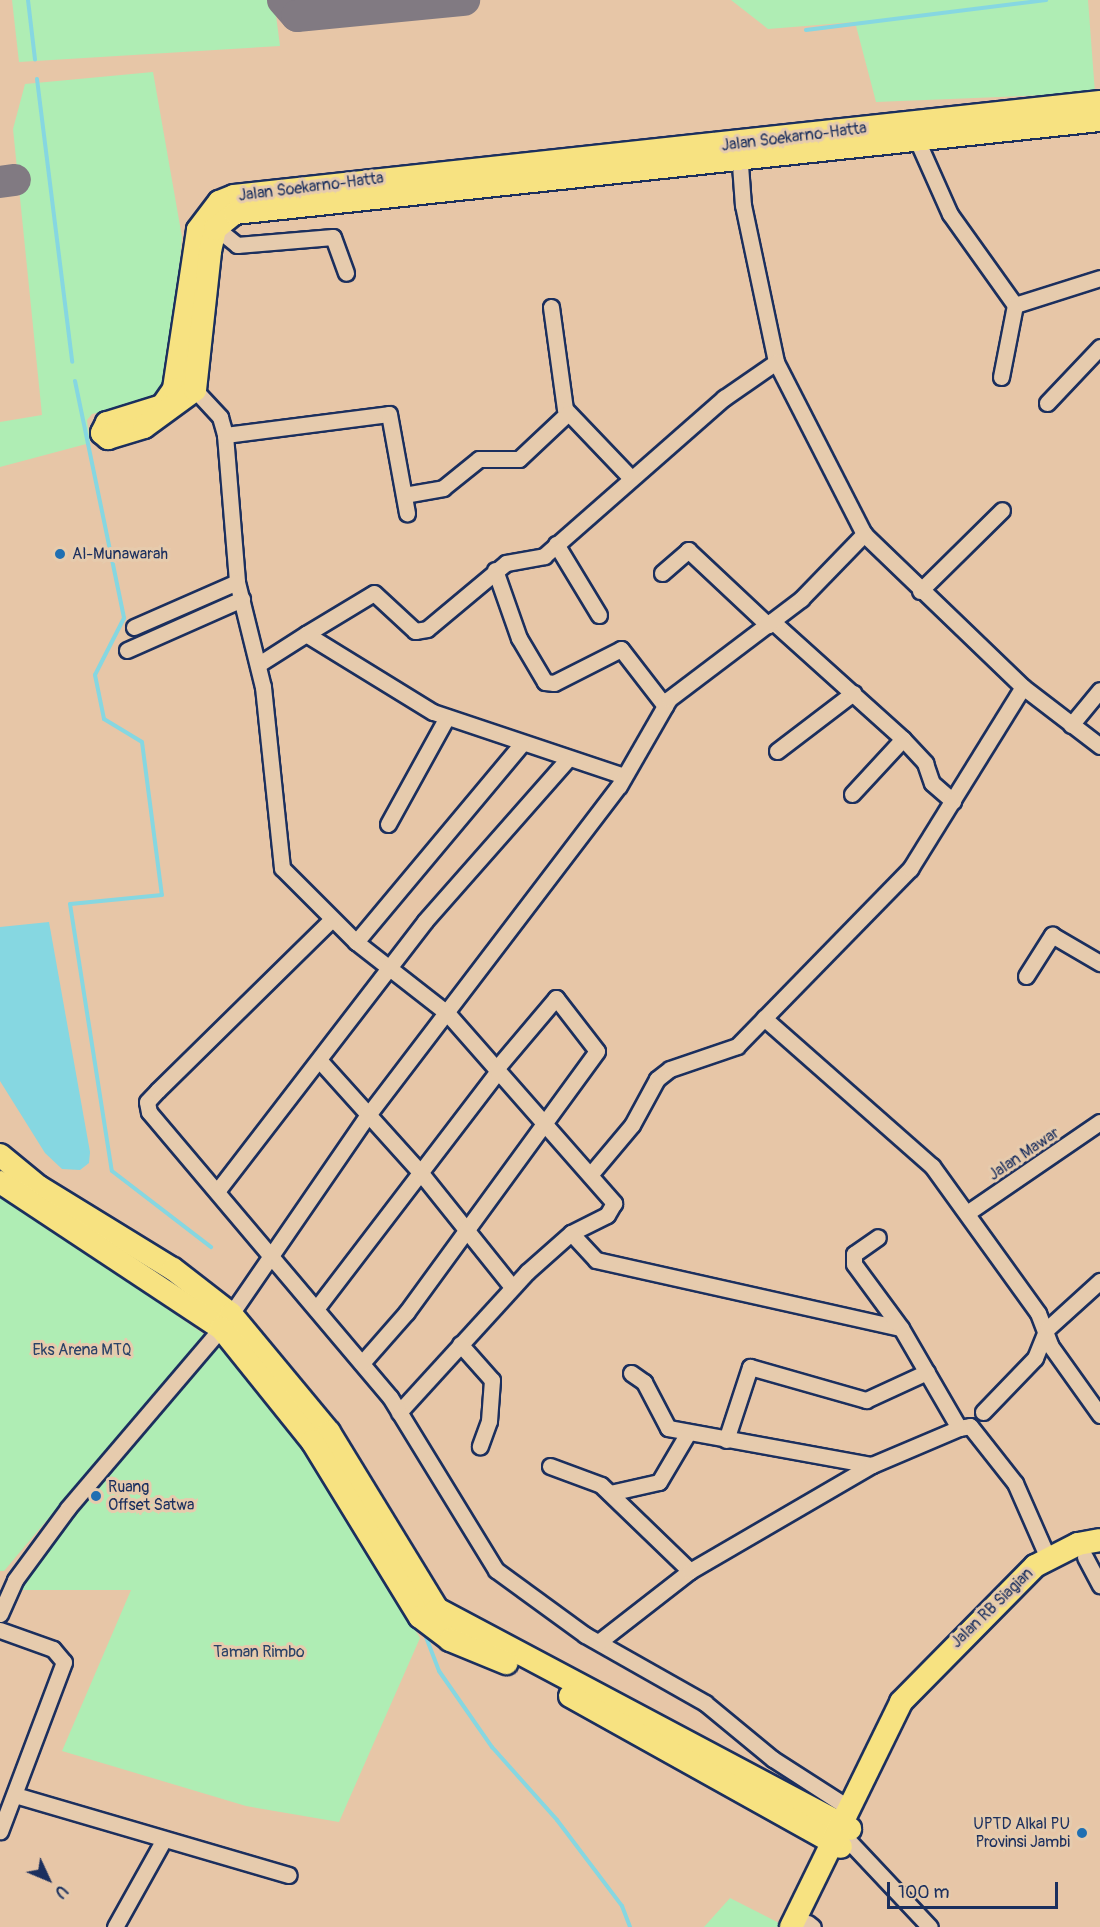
<!DOCTYPE html>
<html>
<head>
<meta charset="utf-8">
<style>
	body { margin:0 }
	#map { position:relative; width:1100px; height:1927px; overflow:hidden; background:#e7c6a7; font-family:Pangolin,sans-serif }
	div>[style] { position:absolute }
	.green>* { inset:0; background:#afedb4 }
	.water>* { inset:0; background:#86d7e1 }
	.stream>* { height:4px; margin:-2px; padding:0 2px; transform-origin:2px; border-radius:2px; background:#86d7e1 }
	.taxiway>* { height:32px; margin:-16px; padding:0 16px; transform-origin:16px; border-radius:16px; background:#817a82 }
	.roads { filter:drop-shadow(2px 0 #1b2f5e) drop-shadow(-2px 0 #1b2f5e) drop-shadow(0 2px #1b2f5e) drop-shadow(0 -2px #1b2f5e) }
	.minor>* { height:15px; margin:-7.5px; padding:0 7.5px; transform-origin:7.5px; border-radius:7.5px; background:#e6cbad }
	.highway>* { height:22px; margin:-11px; padding:0 11px; transform-origin:11px; border-radius:11px; background:#f7e281 }
	.dots>* { width:16px; height:16px; translate:-50% -50%; box-sizing:border-box; border:3px solid #e6cbad; border-radius:50% }
	span { translate:-50% -50%; white-space:nowrap; text-align:center; line-height:1.15; -webkit-text-stroke:6px #e6cbad; paint-order:stroke }
	.street-label { font-size:16px; color:#1b2f5e }
	.poi-label { font-size:16px; color:#1b2f5e }
	.left { translate:0 -50%; text-align:left }
	.right { translate:-100% -50%; text-align:right }
	.park-label { font-size:16px; color:#2a4267 }
	.north { position:absolute; left:18px; top:1849px; width:60px; height:60px; -webkit-text-stroke:4px #e6cbad; paint-order:stroke; rotate:134deg; font-size:16px; font-weight:700; line-height:24px; text-align:center; color:#1b2f5e }
	.north::after { content:''; display:block; margin:auto; width:21px; height:27px; background:#1b2f5e; clip-path:polygon(50% 0,100% 100%,50% 72%,0 100%) }
	.scale { position:absolute; left:887px; top:1882px; width:171px; height:27px; box-sizing:border-box; border:3px solid #1b2f5e; border-top:0; padding-left:8px; font-size:18px; line-height:21px; white-space:nowrap; color:#1b2f5e; -webkit-text-stroke:4px #e6cbad; paint-order:stroke }
</style>
</head>
<body>
<div id="map">
	<div class="green">
		<i style="clip-path:polygon(12px 0,274px 0,280px 46px,19px 62px)"></i>
		<i style="clip-path:polygon(731px 0,1088px 0,1095px 93px,876px 102px,855px 22px,768px 29px)"></i>
		<i style="clip-path:polygon(153px 72px,182px 237px,170px 372px,155px 400px,92px 414px,87px 420px,90px 443px,0 467px,0 422px,42px 415px,13px 129px,25px 84px)"></i>
		<i style="clip-path:polygon(0 1194px,204px 1334px,4px 1571px,0 1571px)"></i>
		<i style="clip-path:polygon(220px 1345px,310px 1456px,420px 1638px,339px 1822px,246px 1806px,62px 1751px,131px 1590px,19px 1590px,32px 1563px,106px 1468px)"></i>
		<i style="clip-path:polygon(730px 1898px,781px 1924px,780px 1927px,704px 1927px)"></i>
	</div>
	<div class="water">
		<i style="clip-path:polygon(49px 922px,90px 1152px,89px 1163px,80px 1170px,62px 1169px,45px 1153px,0 1081px,0 927px)"></i>
	</div>
	<div class="stream">
		<i style="left:28px;top:0;width:60px;rotate:83.3deg"></i>
		<i style="left:806px;top:30px;width:242px;rotate:-7.1deg"></i>
		<i style="left:37px;top:79px;width:285px;rotate:82.9deg"></i>
		<i style="left:75px;top:381px;width:242px;rotate:78.3deg"></i>
		<i style="left:124px;top:618px;width:64px;rotate:117deg"></i>
		<i style="left:95px;top:675px;width:45px;rotate:78.4deg"></i>
		<i style="left:104px;top:719px;width:44px;rotate:31.2deg"></i>
		<i style="left:142px;top:742px;width:154px;rotate:82.6deg"></i>
		<i style="left:162px;top:895px;width:92px;rotate:174.4deg"></i>
		<i style="left:70px;top:904px;width:270px;rotate:81.1deg"></i>
		<i style="left:112px;top:1171px;width:125px;rotate:37.5deg"></i>
		<i style="left:426px;top:1637px;width:36px;rotate:69deg"></i>
		<i style="left:439px;top:1671px;width:93px;rotate:55.1deg"></i>
		<i style="left:492px;top:1747px;width:98px;rotate:48.3deg"></i>
		<i style="left:557px;top:1820px;width:108px;rotate:52.9deg"></i>
		<i style="left:622px;top:1906px;width:22px;rotate:69deg"></i>
	</div>
	<div class="taxiway">
		<i style="left:283px;top:0;width:21px;rotate:49deg"></i>
		<i style="left:297px;top:16px;width:168px;rotate:-5.5deg"></i>
		<i style="left:0;top:182px;width:15px;rotate:-8deg"></i>
	</div>
	<div class="roads">
		<div class="minor">
			<i style="left:917px;top:140px;width:81px;rotate:66deg"></i>
			<i style="left:950px;top:214px;width:112px;rotate:54.5deg"></i>
			<i style="left:1015px;top:305px;width:89px;rotate:-17.6deg"></i>
			<i style="left:739px;top:151px;width:54px;rotate:85.8deg"></i>
			<i style="left:743px;top:205px;width:160px;rotate:78.1deg"></i>
			<i style="left:776px;top:362px;width:193px;rotate:62.9deg"></i>
			<i style="left:864px;top:534px;width:221px;rotate:43.9deg"></i>
			<i style="left:1023px;top:687px;width:97px;rotate:37.5deg"></i>
			<i style="left:210px;top:223px;width:35px;rotate:39deg"></i>
			<i style="left:237px;top:245px;width:96px;rotate:-4.8deg"></i>
			<i style="left:333px;top:237px;width:38px;rotate:70deg"></i>
			<i style="left:551px;top:307px;width:103px;rotate:82.2deg"></i>
			<i style="left:565px;top:409px;width:94px;rotate:46.3deg"></i>
			<i style="left:1001px;top:377px;width:73px;rotate:-79deg"></i>
			<i style="left:195px;top:390px;width:37px;rotate:47deg"></i>
			<i style="left:220px;top:417px;width:19px;rotate:74deg"></i>
			<i style="left:225px;top:435px;width:147px;rotate:85.3deg"></i>
			<i style="left:237px;top:582px;width:108px;rotate:76.1deg"></i>
			<i style="left:263px;top:687px;width:182px;rotate:84deg"></i>
			<i style="left:282px;top:868px;width:105px;rotate:45deg"></i>
			<i style="left:356px;top:942px;width:117px;rotate:38deg"></i>
			<i style="left:448px;top:1014px;width:252px;rotate:48.7deg"></i>
			<i style="left:614px;top:1203px;width:14px;rotate:120deg"></i>
			<i style="left:607px;top:1215px;width:40px;rotate:153.4deg"></i>
			<i style="left:571px;top:1233px;width:59px;rotate:138.4deg"></i>
			<i style="left:527px;top:1272px;width:190px;rotate:132.4deg"></i>
			<i style="left:1047px;top:403px;width:77px;rotate:-46.6deg"></i>
			<i style="left:225px;top:435px;width:165px;rotate:-7.3deg"></i>
			<i style="left:389px;top:414px;width:101px;rotate:79.7deg"></i>
			<i style="left:404px;top:495px;width:40px;rotate:-10deg"></i>
			<i style="left:443px;top:488px;width:46px;rotate:-38.9deg"></i>
			<i style="left:479px;top:459px;width:40px"></i>
			<i style="left:519px;top:459px;width:66px;rotate:-43.2deg"></i>
			<i style="left:556px;top:544px;width:83px;rotate:58.8deg"></i>
			<i style="left:495px;top:570px;width:72px;rotate:70.6deg"></i>
			<i style="left:519px;top:638px;width:51px;rotate:59.4deg"></i>
			<i style="left:545px;top:682px;width:9px;rotate:6deg"></i>
			<i style="left:554px;top:683px;width:75px;rotate:-26.9deg"></i>
			<i style="left:621px;top:649px;width:72px;rotate:52.3deg"></i>
			<i style="left:662px;top:573px;width:35px;rotate:-41deg"></i>
			<i style="left:688px;top:550px;width:110px;rotate:43.2deg"></i>
			<i style="left:920px;top:591px;width:115px;rotate:-44.6deg"></i>
			<i style="left:772px;top:621px;width:176px;rotate:42deg"></i>
			<i style="left:903px;top:739px;width:33px;rotate:47deg"></i>
			<i style="left:925px;top:763px;width:21px;rotate:71deg"></i>
			<i style="left:932px;top:783px;width:28px;rotate:41deg"></i>
			<i style="left:134px;top:627px;width:112px;rotate:-23.6deg"></i>
			<i style="left:306px;top:634px;width:79px;rotate:-31.1deg"></i>
			<i style="left:374px;top:593px;width:56px;rotate:42.8deg"></i>
			<i style="left:415px;top:631px;width:12px;rotate:-9deg"></i>
			<i style="left:427px;top:629px;width:103px;rotate:-39.9deg"></i>
			<i style="left:506px;top:563px;width:39px;rotate:-10deg"></i>
			<i style="left:544px;top:556px;width:240px;rotate:-41.3deg"></i>
			<i style="left:724px;top:398px;width:63px;rotate:-34.7deg"></i>
			<i style="left:127px;top:650px;width:126px;rotate:-23.9deg"></i>
			<i style="left:259px;top:664px;width:56px;rotate:-32.6deg"></i>
			<i style="left:306px;top:634px;width:149px;rotate:31.6deg"></i>
			<i style="left:433px;top:712px;width:201px;rotate:18.5deg"></i>
			<i style="left:1071px;top:725px;width:45px;rotate:-50.4deg"></i>
			<i style="left:777px;top:751px;width:96px;rotate:-37.3deg"></i>
			<i style="left:852px;top:794px;width:75px;rotate:-47.2deg"></i>
			<i style="left:388px;top:824px;width:122px;rotate:-61.1deg"></i>
			<i style="left:331px;top:920px;width:243px;rotate:135.5deg"></i>
			<i style="left:158px;top:1090px;width:16px;rotate:133deg"></i>
			<i style="left:147px;top:1102px;width:10px;rotate:79deg"></i>
			<i style="left:149px;top:1112px;width:373px;rotate:49.8deg"></i>
			<i style="left:390px;top:1397px;width:203px;rotate:58.5deg"></i>
			<i style="left:496px;top:1570px;width:110px;rotate:36.1deg"></i>
			<i style="left:585px;top:1635px;width:138px;rotate:29.5deg"></i>
			<i style="left:705px;top:1703px;width:88px;rotate:39.5deg"></i>
			<i style="left:773px;top:1759px;width:87px;rotate:32.8deg"></i>
			<i style="left:356px;top:942px;width:257px;rotate:-50.1deg"></i>
			<i style="left:1026px;top:976px;width:49px;rotate:-57.6deg"></i>
			<i style="left:1052px;top:935px;width:56px;rotate:30.3deg"></i>
			<i style="left:764px;top:1018px;width:224px;rotate:41.4deg"></i>
			<i style="left:932px;top:1166px;width:181px;rotate:54.2deg"></i>
			<i style="left:1038px;top:1313px;width:34px;rotate:69deg"></i>
			<i style="left:1050px;top:1345px;width:86px;rotate:54.5deg"></i>
			<i style="left:320px;top:1061px;width:149px;rotate:48deg"></i>
			<i style="left:420px;top:1172px;width:147px;rotate:51.3deg"></i>
			<i style="left:590px;top:1175px;width:65px;rotate:-50deg"></i>
			<i style="left:632px;top:1125px;width:52px;rotate:-61.5deg"></i>
			<i style="left:657px;top:1079px;width:16px;rotate:-38deg"></i>
			<i style="left:670px;top:1069px;width:71px;rotate:-18.9deg"></i>
			<i style="left:737px;top:1046px;width:248px;rotate:-45.7deg"></i>
			<i style="left:910px;top:869px;width:214px;rotate:-58.2deg"></i>
			<i style="left:218px;top:1190px;width:339px;rotate:-52.4deg"></i>
			<i style="left:425px;top:921px;width:213px;rotate:-48.6deg"></i>
			<i style="left:967px;top:1213px;width:161px;rotate:-34.4deg"></i>
			<i style="left:571px;top:1233px;width:37px;rotate:47deg"></i>
			<i style="left:596px;top:1260px;width:312px;rotate:12.6deg"></i>
			<i style="left:316px;top:1309px;width:300px;rotate:-52.6deg"></i>
			<i style="left:231px;top:1314px;width:242px;rotate:-55.5deg"></i>
			<i style="left:368px;top:1115px;width:414px;rotate:-52.7deg"></i>
			<i style="left:619px;top:786px;width:100px;rotate:-60.1deg"></i>
			<i style="left:669px;top:699px;width:166px;rotate:-37.1deg"></i>
			<i style="left:801px;top:599px;width:91px;rotate:-45.9deg"></i>
			<i style="left:460px;top:1344px;width:48px;rotate:48.4deg"></i>
			<i style="left:492px;top:1380px;width:41px;rotate:94.2deg"></i>
			<i style="left:489px;top:1421px;width:27px;rotate:110deg"></i>
			<i style="left:362px;top:1363px;width:67px;rotate:-48.7deg"></i>
			<i style="left:406px;top:1313px;width:324px;rotate:-53.9deg"></i>
			<i style="left:597px;top:1051px;width:67px;rotate:-127.7deg"></i>
			<i style="left:556px;top:998px;width:93px;rotate:130.2deg"></i>
			<i style="left:631px;top:1373px;width:16px;rotate:35deg"></i>
			<i style="left:644px;top:1382px;width:52px;rotate:62.4deg"></i>
			<i style="left:668px;top:1428px;width:207px;rotate:10.3deg"></i>
			<i style="left:983px;top:1412px;width:75px;rotate:-46.1deg"></i>
			<i style="left:1035px;top:1358px;width:31px;rotate:-68deg"></i>
			<i style="left:1047px;top:1329px;width:72px;rotate:-42.2deg"></i>
			<i style="left:959px;top:1428px;width:11px;rotate:-10deg"></i>
			<i style="left:970px;top:1426px;width:73px;rotate:51.7deg"></i>
			<i style="left:1015px;top:1483px;width:82px;rotate:66.3deg"></i>
			<i style="left:726px;top:1440px;width:77px;rotate:-71.8deg"></i>
			<i style="left:750px;top:1367px;width:121px;rotate:15.9deg"></i>
			<i style="left:866px;top:1400px;width:67px;rotate:-24.7deg"></i>
			<i style="left:550px;top:1466px;width:54px;rotate:20.4deg"></i>
			<i style="left:601px;top:1485px;width:124px;rotate:44deg"></i>
			<i style="left:610px;top:1493px;width:50px;rotate:-12.7deg"></i>
			<i style="left:659px;top:1482px;width:57px;rotate:-59.4deg"></i>
			<i style="left:1085px;top:1557px;width:32px;rotate:62deg"></i>
			<i style="left:0;top:1614px;width:37px;rotate:-66deg"></i>
			<i style="left:15px;top:1580px;width:89px;rotate:-53.6deg"></i>
			<i style="left:68px;top:1508px;width:236px;rotate:-49.6deg"></i>
			<i style="left:0;top:1630px;width:56px;rotate:19.7deg"></i>
			<i style="left:53px;top:1649px;width:17px;rotate:50deg"></i>
			<i style="left:64px;top:1662px;width:181px;rotate:110.7deg"></i>
			<i style="left:600px;top:1641px;width:114px;rotate:-37.9deg"></i>
			<i style="left:690px;top:1571px;width:211px;rotate:-30.2deg"></i>
			<i style="left:872px;top:1465px;width:95px;rotate:-23deg"></i>
			<i style="left:959px;top:1428px;width:116px;rotate:-120.1deg"></i>
			<i style="left:901px;top:1328px;width:79px;rotate:-126.3deg"></i>
			<i style="left:854px;top:1264px;width:10px;rotate:-90deg"></i>
			<i style="left:854px;top:1254px;width:29px;rotate:-35deg"></i>
			<i style="left:15px;top:1795px;width:285px;rotate:16.3deg"></i>
			<i style="left:846px;top:1838px;width:122px;rotate:46.7deg"></i>
			<i style="left:808px;top:1923px;width:6px;rotate:39deg"></i>
			<i style="left:115px;top:1927px;width:98px;rotate:-60.8deg"></i>
		</div>
		<div class="highway">
			<i style="left:1100px;top:102px;width:871px;rotate:173.81deg"></i>
			<i style="left:234px;top:196px;width:16px;rotate:158deg"></i>
			<i style="left:219px;top:202px;width:35px;rotate:127deg"></i>
			<i style="left:198px;top:230px;width:161px;rotate:98.6deg"></i>
			<i style="left:174px;top:389px;width:21px;rotate:125deg"></i>
			<i style="left:162px;top:406px;width:58px;rotate:162.8deg"></i>
			<i style="left:107px;top:423px;width:11px;rotate:117deg"></i>
			<i style="left:102px;top:433px;width:8px;rotate:40deg"></i>
			<i style="left:108px;top:438px;width:38px;rotate:-17deg"></i>
			<i style="left:144px;top:427px;width:63px;rotate:-36deg"></i>
			<i style="left:195px;top:390px;width:140px;rotate:-83.8deg"></i>
			<i style="left:210px;top:251px;width:23px;rotate:-77deg"></i>
			<i style="left:215px;top:229px;width:26px;rotate:-39deg"></i>
			<i style="left:235px;top:213px;width:870px;rotate:-6.14deg"></i>
			<i style="left:0;top:1155px;width:50px;rotate:39.4deg"></i>
			<i style="left:39px;top:1187px;width:157px;rotate:31.5deg"></i>
			<i style="left:173px;top:1269px;width:73px;rotate:37.8deg"></i>
			<i style="left:231px;top:1314px;width:153px;rotate:50.3deg"></i>
			<i style="left:329px;top:1432px;width:207px;rotate:58.6deg"></i>
			<i style="left:437px;top:1609px;width:468px;rotate:28deg"></i>
			<i style="left:0;top:1182px;width:265px;rotate:33.5deg"></i>
			<i style="left:221px;top:1328px;width:145px;rotate:51.2deg"></i>
			<i style="left:312px;top:1441px;width:206px;rotate:58.5deg"></i>
			<i style="left:420px;top:1617px;width:38px;rotate:37deg"></i>
			<i style="left:450px;top:1640px;width:61px;rotate:22.3deg"></i>
			<i style="left:570px;top:1696px;width:310px;rotate:29.1deg"></i>
			<i style="left:791px;top:1927px;width:250px;rotate:-63.9deg"></i>
			<i style="left:901px;top:1702px;width:191px;rotate:-45.4deg"></i>
			<i style="left:1035px;top:1566px;width:48px;rotate:-27.1deg"></i>
			<i style="left:1078px;top:1544px;width:22px;rotate:-10deg"></i>
		</div>
	</div>
	<div class="dots">
		<i style="left:60px;top:554px;background:#1f6fb2"></i>
		<i style="left:96px;top:1496px;background:#1f6fb2"></i>
		<i style="left:1082px;top:1833px;background:#1f6fb2"></i>
	</div>
	<div class="street-label">
		<span style="left:794px;top:137px;rotate:-7deg">Jalan Soekarno-Hatta</span>
		<span style="left:311px;top:187px;rotate:-7deg">Jalan Soekarno-Hatta</span>
		<span style="left:1024px;top:1154px;rotate:-34deg">Jalan Mawar</span>
		<span style="left:992px;top:1608px;rotate:-44deg">Jalan RB Siagian</span>
	</div>
	<div class="poi-label">
		<span class="left" style="left:72px;top:554px">Al-Munawarah</span>
		<span class="left" style="left:108px;top:1496px">Ruang<br>Offset Satwa</span>
		<span class="right" style="left:1070px;top:1833px">UPTD Alkal PU<br>Provinsi Jambi</span>
	</div>
	<div class="park-label">
		<span style="left:82px;top:1350px">Eks Arena MTQ</span>
		<span style="left:259px;top:1652px">Taman Rimbo</span>
	</div>
	<div class="north">U</div>
	<div class="scale">100 m</div>
</div>
</body>
</html>
